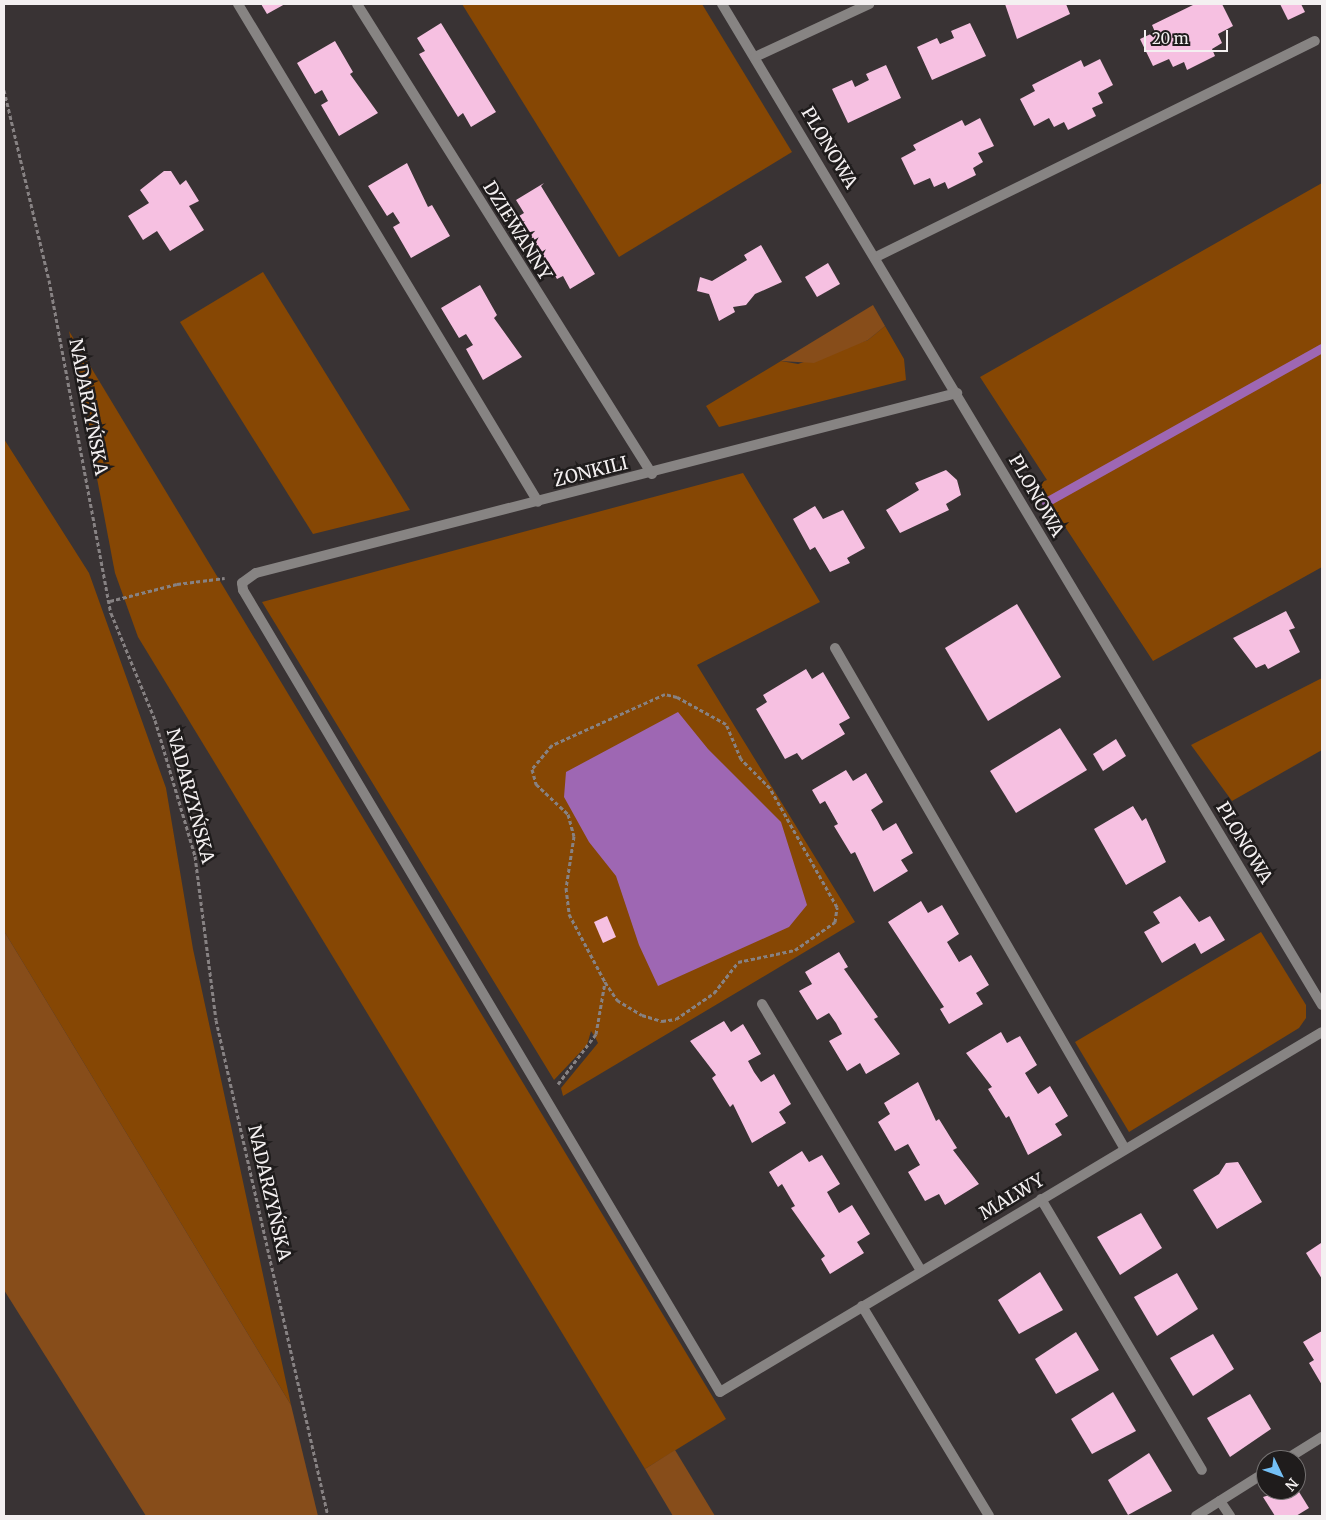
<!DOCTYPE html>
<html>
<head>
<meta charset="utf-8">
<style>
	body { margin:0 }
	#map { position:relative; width:1326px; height:1520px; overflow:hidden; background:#393334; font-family:Merriweather,serif }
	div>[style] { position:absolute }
	.green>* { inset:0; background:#864704 }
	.forest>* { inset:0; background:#874d1a }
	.water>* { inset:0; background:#9e67b3 }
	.stream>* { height:9px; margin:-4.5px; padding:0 4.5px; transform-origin:4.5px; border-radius:4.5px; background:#9e67b3 }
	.building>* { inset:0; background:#f6c0e1 }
	.path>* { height:3px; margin-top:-1.5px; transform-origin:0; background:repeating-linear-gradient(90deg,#878283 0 4px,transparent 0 6.5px) }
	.service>* { height:10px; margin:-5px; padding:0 5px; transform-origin:5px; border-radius:5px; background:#878483 }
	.minor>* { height:10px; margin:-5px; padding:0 5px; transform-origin:5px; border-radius:5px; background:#878483 }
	span { translate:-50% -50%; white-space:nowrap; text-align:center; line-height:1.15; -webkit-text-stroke:5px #1f1c1c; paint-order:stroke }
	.street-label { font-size:18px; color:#f4f0f1 }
	.frame { position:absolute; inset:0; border:5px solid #f4f0f1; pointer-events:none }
	.north { position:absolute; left:1256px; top:1450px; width:50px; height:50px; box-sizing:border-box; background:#1f1c1c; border:1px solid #747171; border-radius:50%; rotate:132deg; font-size:14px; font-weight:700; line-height:20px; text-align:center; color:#f4f0f1 }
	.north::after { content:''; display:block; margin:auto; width:18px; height:22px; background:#74c0f6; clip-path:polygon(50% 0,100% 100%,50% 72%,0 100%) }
	.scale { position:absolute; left:1144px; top:30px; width:84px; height:22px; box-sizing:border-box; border:2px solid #f4f0f1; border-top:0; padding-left:6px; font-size:15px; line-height:18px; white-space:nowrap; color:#f4f0f1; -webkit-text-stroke:4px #1f1c1c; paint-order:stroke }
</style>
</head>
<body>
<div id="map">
	<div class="green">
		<i style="clip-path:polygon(462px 4px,702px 4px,792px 152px,619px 257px)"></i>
		<i style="clip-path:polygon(1322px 183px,1322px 567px,1153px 661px,1037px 484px,1047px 480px,980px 377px)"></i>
		<i style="clip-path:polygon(263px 272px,410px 510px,313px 534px,180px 322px)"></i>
		<i style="clip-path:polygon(885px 326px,904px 359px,906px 380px,719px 427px,706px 406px,781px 361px,798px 364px,868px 340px)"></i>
		<i style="clip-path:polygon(69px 331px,726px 1419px,645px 1469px,138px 637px,115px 573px)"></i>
		<i style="clip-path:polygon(4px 439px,89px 573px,166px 788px,193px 949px,291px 1405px,4px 931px)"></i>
		<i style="clip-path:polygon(743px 473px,820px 602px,697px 665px,855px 922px,563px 1096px,561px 1088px,598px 1043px,595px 1037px,591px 1031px,587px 1045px,554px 1080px,262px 602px)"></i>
		<i style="clip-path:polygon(1322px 678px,1322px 750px,1232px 801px,1191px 745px)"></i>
		<i style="clip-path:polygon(1261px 932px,1306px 1005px,1306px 1018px,1299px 1028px,1129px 1132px,1075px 1042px)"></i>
	</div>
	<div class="forest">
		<i style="clip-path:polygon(873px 305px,885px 326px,868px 340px,814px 363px,781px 361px)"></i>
		<i style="clip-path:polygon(4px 931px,291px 1405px,318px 1516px,146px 1516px,4px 1290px)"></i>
		<i style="clip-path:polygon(675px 1450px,715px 1516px,673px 1516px,645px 1469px)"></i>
	</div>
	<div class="water">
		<i style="clip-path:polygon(678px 712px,708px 749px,781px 822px,807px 905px,789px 927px,658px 986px,639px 945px,616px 876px,589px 842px,564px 797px,566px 772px)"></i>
	</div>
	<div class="stream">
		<i style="left:1046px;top:502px;width:316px;rotate:-29.2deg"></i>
	</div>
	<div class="building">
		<i style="clip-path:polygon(261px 4px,285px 4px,267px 14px)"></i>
		<i style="clip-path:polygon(1005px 4px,1066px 4px,1070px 14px,1017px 39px)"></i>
		<i style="clip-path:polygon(1195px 4px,1222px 4px,1233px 26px,1218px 34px,1222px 43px,1212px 49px,1215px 56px,1187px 70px,1184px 62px,1173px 67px,1169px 59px,1153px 66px,1140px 39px,1155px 32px,1152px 25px)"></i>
		<i style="clip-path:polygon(1280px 4px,1301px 4px,1305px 12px,1288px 20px)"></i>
		<i style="clip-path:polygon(441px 23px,496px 112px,471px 127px,463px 113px,458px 117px,419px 54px,425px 51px,417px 38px)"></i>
		<i style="clip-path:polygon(970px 23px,986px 56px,932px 80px,917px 47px,937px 38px,940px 44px,954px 38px,951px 31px)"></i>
		<i style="clip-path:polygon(335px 41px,353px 72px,350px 74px,378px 113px,339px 136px,321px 105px,328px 101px,322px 90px,315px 94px,297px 63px)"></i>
		<i style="clip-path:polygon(1100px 59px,1113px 85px,1098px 93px,1103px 103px,1092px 108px,1096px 116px,1068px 130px,1064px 122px,1054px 127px,1049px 118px,1034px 126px,1020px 99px,1035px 91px,1032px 85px,1081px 60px,1084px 67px)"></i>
		<i style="clip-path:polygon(886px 65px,901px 98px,848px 123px,832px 89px,852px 80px,855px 87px,869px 80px,866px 74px)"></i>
		<i style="clip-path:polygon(980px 118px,994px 146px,978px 153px,983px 162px,973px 168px,976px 175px,948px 189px,945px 182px,934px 187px,930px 178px,914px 185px,901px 158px,916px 150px,913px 145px,962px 120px,965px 126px)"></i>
		<i style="clip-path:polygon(407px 163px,428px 207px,432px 205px,450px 236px,411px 258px,393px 227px,400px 223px,393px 212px,387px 216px,368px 186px)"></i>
		<i style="clip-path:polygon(164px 171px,171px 171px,180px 185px,186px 180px,199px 201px,189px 206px,204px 230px,170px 251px,157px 231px,143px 240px,128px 216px,149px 203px,140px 190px)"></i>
		<i style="clip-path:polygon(544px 183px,541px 186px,595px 274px,570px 289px,563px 276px,557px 279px,519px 216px,524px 213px,516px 200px)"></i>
		<i style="clip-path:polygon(761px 245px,782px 282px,755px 294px,746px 305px,733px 307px,735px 312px,719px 321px,709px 294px,697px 291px,700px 277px,712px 281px,747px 260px,744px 255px)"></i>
		<i style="clip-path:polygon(828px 263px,840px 284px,817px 297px,805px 277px)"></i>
		<i style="clip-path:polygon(480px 285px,497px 315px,494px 318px,522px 357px,483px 380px,466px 349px,473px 345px,466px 334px,459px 338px,441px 308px)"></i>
		<i style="clip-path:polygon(946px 470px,957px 480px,961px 495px,946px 504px,949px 510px,900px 533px,886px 510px,919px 490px,915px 483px)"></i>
		<i style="clip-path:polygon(815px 506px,823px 519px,843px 510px,865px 548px,847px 558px,850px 563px,830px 572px,815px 547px,810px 550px,793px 519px)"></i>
		<i style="clip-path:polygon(1017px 604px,1061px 677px,988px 721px,945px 648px)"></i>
		<i style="clip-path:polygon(1286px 611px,1295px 628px,1289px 630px,1300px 652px,1268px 669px,1265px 664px,1256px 668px,1233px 638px)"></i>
		<i style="clip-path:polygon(806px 669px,812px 679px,823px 672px,850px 718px,839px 724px,845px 734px,802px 760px,797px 753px,785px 759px,756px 709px,767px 702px,763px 695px)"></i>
		<i style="clip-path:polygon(1060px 728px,1087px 770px,1016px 813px,990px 771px)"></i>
		<i style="clip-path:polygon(1116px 739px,1126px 756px,1103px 771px,1093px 754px)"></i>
		<i style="clip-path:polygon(846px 770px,853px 781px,866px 773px,883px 802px,871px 810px,877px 820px,883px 831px,896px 823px,913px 853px,901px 860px,908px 871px,874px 892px,855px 852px,851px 854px,834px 826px,838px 824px,825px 801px,820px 804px,812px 790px)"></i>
		<i style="clip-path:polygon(1133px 806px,1142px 821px,1146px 818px,1166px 862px,1126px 885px,1094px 829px)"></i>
		<i style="clip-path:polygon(1180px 896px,1199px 922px,1210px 916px,1225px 940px,1201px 954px,1195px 943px,1162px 963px,1144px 932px,1160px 923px,1153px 912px)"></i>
		<i style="clip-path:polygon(921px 901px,928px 913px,942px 905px,959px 934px,947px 942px,959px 962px,971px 955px,989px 985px,976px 993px,983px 1004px,949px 1024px,940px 1009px,944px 1007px,888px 922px)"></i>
		<i style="clip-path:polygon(607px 916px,616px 937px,603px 943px,594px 922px)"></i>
		<i style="clip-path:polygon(839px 952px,848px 967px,844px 969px,878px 1017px,874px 1019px,900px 1054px,866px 1074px,860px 1063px,847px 1071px,829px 1041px,842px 1034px,836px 1023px,829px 1013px,817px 1020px,799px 991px,812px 984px,805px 972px)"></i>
		<i style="clip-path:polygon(724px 1021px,731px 1032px,743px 1024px,761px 1054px,748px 1061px,754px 1072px,761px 1082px,774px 1074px,791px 1104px,779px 1112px,786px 1123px,752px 1143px,733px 1104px,730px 1107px,712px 1078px,716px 1075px,690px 1041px)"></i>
		<i style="clip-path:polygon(1001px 1032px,1007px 1043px,1020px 1036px,1037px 1065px,1025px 1073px,1031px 1083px,1038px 1094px,1050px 1086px,1068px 1116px,1055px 1124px,1062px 1135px,1028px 1155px,1009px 1116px,1006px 1118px,988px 1089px,992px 1087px,966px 1053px)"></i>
		<i style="clip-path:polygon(918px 1082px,936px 1121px,939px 1119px,957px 1148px,953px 1150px,979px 1184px,945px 1205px,939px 1194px,925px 1201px,908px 1172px,920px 1165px,908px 1144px,895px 1151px,878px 1122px,890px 1114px,884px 1103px)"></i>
		<i style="clip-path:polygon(802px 1151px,809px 1162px,822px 1155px,840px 1184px,827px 1192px,839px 1213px,852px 1205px,870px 1234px,857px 1242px,864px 1253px,830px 1274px,821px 1259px,825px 1256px,791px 1208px,795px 1206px,782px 1184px,778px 1187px,769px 1172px)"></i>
		<i style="clip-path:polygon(1238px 1162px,1262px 1202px,1217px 1229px,1193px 1190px,1219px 1174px,1226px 1163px)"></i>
		<i style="clip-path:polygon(1141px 1213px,1162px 1248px,1120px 1275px,1097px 1237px)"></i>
		<i style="clip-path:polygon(1321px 1243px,1322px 1245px,1322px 1279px,1306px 1253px)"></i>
		<i style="clip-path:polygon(1040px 1272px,1063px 1310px,1019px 1334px,998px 1300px)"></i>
		<i style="clip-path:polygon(1177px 1273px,1198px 1309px,1157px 1336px,1134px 1297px)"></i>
		<i style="clip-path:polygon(1322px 1331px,1322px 1385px,1309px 1363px,1314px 1360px,1303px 1342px)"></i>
		<i style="clip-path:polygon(1076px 1332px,1099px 1370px,1056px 1394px,1035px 1359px)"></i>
		<i style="clip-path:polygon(1213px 1334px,1234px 1369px,1193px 1396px,1170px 1358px)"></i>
		<i style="clip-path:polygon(1113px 1392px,1136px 1431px,1092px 1454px,1071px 1419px)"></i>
		<i style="clip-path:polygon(1250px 1394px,1271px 1429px,1230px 1457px,1207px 1418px)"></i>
		<i style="clip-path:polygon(1149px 1453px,1172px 1491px,1128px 1515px,1108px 1480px)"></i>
		<i style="clip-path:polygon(1296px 1487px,1309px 1508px,1296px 1516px,1275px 1516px,1263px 1497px)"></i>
	</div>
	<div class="path">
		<i style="left:4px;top:90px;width:195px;rotate:76.7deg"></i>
		<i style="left:49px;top:280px;width:339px;rotate:79.5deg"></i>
		<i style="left:111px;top:613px;width:116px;rotate:67.6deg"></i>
		<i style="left:155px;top:720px;width:142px;rotate:73.6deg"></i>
		<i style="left:195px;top:856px;width:165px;rotate:82.7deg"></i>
		<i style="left:216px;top:1020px;width:508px;rotate:77.28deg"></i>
		<i style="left:110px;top:601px;width:69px;rotate:-14.2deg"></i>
		<i style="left:177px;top:584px;width:48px;rotate:-7.1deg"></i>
		<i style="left:558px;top:1084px;width:63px;rotate:-52.8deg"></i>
		<i style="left:596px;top:1034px;width:53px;rotate:-80.2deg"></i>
		<i style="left:605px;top:982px;width:22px;rotate:56deg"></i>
		<i style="left:617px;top:1000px;width:29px;rotate:31deg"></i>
		<i style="left:642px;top:1015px;width:21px;rotate:17deg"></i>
		<i style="left:662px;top:1021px;width:14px;rotate:-8deg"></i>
		<i style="left:676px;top:1019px;width:46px;rotate:-34.4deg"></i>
		<i style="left:714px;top:993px;width:39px;rotate:-52deg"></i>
		<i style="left:738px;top:962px;width:58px;rotate:-11.9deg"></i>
		<i style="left:795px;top:950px;width:49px;rotate:-35deg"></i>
		<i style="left:835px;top:922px;width:15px;rotate:-82deg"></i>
		<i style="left:837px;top:907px;width:137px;rotate:-119.4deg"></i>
		<i style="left:770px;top:788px;width:41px;rotate:-135deg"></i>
		<i style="left:741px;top:759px;width:38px;rotate:-113deg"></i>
		<i style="left:726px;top:724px;width:56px;rotate:-151.1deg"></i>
		<i style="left:677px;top:697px;width:12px;rotate:-166deg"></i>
		<i style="left:665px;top:694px;width:124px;rotate:155.7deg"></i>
		<i style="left:552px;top:745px;width:31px;rotate:130deg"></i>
		<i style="left:532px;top:769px;width:16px;rotate:75deg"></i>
		<i style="left:536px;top:784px;width:44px;rotate:43.2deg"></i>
		<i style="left:568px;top:814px;width:23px;rotate:75deg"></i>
		<i style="left:574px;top:836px;width:53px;rotate:98.7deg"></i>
		<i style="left:566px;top:888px;width:26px;rotate:83deg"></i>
		<i style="left:569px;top:914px;width:77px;rotate:62.1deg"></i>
	</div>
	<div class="service">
		<i style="left:238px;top:4px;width:581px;rotate:58.93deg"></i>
		<i style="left:876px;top:257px;width:489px;rotate:-26.2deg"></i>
		<i style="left:243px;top:590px;width:933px;rotate:59.26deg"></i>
		<i style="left:835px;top:648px;width:579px;rotate:59.94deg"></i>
		<i style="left:762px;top:1004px;width:311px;rotate:59.2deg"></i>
		<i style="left:1041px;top:1199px;width:315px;rotate:59.3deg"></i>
	</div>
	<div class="minor">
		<i style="left:357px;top:4px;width:555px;rotate:57.89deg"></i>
		<i style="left:722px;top:4px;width:1167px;rotate:59.06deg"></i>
		<i style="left:755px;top:57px;width:126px;rotate:-24.9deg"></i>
		<i style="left:243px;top:590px;width:7px;rotate:-98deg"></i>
		<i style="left:242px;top:583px;width:17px;rotate:-36deg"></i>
		<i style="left:256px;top:573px;width:724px;rotate:-14.4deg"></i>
		<i style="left:862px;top:1306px;width:245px;rotate:58.8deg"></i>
		<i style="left:720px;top:1392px;width:701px;rotate:-30.88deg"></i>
		<i style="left:1285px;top:1460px;width:44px;rotate:-31.9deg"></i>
		<i style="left:1220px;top:1501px;width:18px;rotate:56deg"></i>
		<i style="left:1196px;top:1516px;width:83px;rotate:-32.2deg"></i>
	</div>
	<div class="street-label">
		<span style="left:829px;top:148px;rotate:59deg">PLONOWA</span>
		<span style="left:517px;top:231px;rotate:58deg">DZIEWANNY</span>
		<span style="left:88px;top:407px;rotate:79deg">NADARZYŃSKA</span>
		<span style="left:591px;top:472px;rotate:-14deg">ŻONKILI</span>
		<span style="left:1036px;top:496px;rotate:60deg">PLONOWA</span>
		<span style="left:190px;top:796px;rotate:75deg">NADARZYŃSKA</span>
		<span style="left:1244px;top:843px;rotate:59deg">PLONOWA</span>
		<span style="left:269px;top:1193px;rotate:77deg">NADARZYŃSKA</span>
		<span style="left:1012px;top:1197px;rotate:-31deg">MALWY</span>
	</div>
	<div class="frame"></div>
	<div class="north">N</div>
	<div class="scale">20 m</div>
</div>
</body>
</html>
